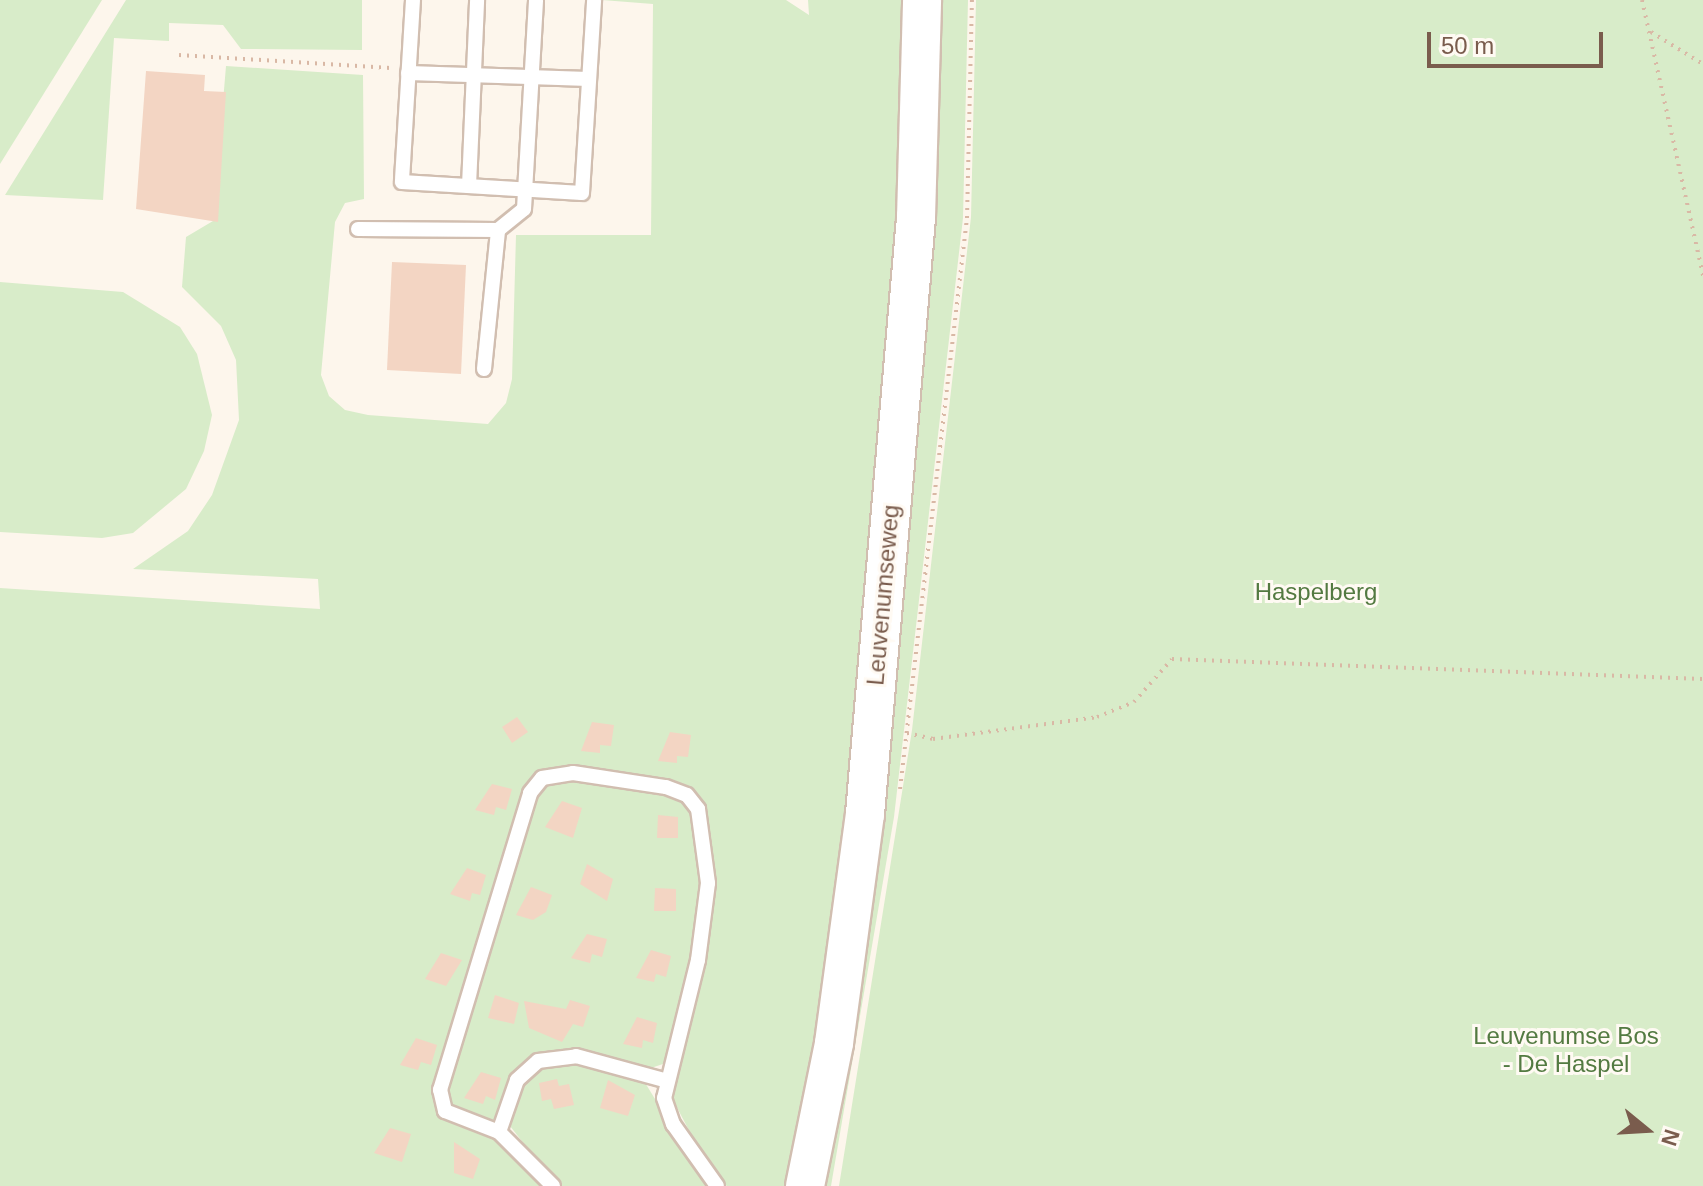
<!DOCTYPE html>
<html>
<head>
<meta charset="utf-8">
<style>
	body { margin:0 }
	#map { position:relative; width:1703px; height:1186px; overflow:hidden; background:#fdf6ec; font-family:Helvetica,sans-serif }
	div>[style] { position:absolute }
	.green>* { inset:0; background:#d8ecc9 }
	.building>* { inset:0; background:#f3d5c3 }
	.path>* { height:4px; margin-top:-2px; transform-origin:0; background:repeating-linear-gradient(90deg,#d9b8a5 0 2px,transparent 0 8px) }
	.roads { filter:drop-shadow(2px 0 #d1beb0) drop-shadow(-2px 0 #d1beb0) drop-shadow(0 2px #d1beb0) drop-shadow(0 -2px #d1beb0) }
	.lane>* { height:14px; margin:-7px; padding:0 7px; transform-origin:7px; border-radius:7px; background:#fff }
	.secondary>* { height:38px; margin:-19px; padding:0 19px; transform-origin:19px; border-radius:19px; background:#fff }
	span { translate:-50% -50%; white-space:nowrap; text-align:center; line-height:1.15; -webkit-text-stroke:6px #fffaf3; paint-order:stroke }
	.park-label { font-size:24px; color:#537a41 }
	.street-label { font-size:24px; color:#7a5c4d }
	.north { position:absolute; left:1607px; top:1090px; width:80px; height:80px; -webkit-text-stroke:6px #fffaf3; paint-order:stroke; rotate:108deg; font-size:22px; font-weight:700; line-height:32px; text-align:center; color:#7a5c4d }
	.north::after { content:''; display:block; margin:auto; width:28px; height:36px; background:#7a5c4d; clip-path:polygon(50% 0,100% 100%,50% 72%,0 100%) }
	.scale { position:absolute; left:1427px; top:32px; width:176px; height:36px; box-sizing:border-box; border:4px solid #7a5c4d; border-top:0; padding-left:10px; font-size:24px; line-height:28px; white-space:nowrap; color:#7a5c4d; -webkit-text-stroke:6px #fffaf3; paint-order:stroke }
</style>
</head>
<body>
<div id="map">
	<div class="green">
		<i style="clip-path:polygon(0 0,102px 0,0 164px)"></i>
		<i style="clip-path:polygon(126px 0,362px 0,362px 50px,241px 49px,223px 25px,169px 23px,169px 41px,114px 38px,103px 200px,5px 195px)"></i>
		<i style="clip-path:polygon(602px 0,786px 0,809px 15px,808px 0,912px 0,852px 844px,792px 1186px,727px 1186px,714px 1178px,672px 1098px,712px 883px,702px 807px,689px 791px,539px 774px,435px 1089px,443px 1115px,502px 1143px,548px 1186px,0 1186px,0 588px,320px 609px,318px 579px,133px 569px,188px 531px,212px 495px,239px 420px,236px 360px,221px 326px,182px 287px,186px 237px,213px 221px,226px 66px,363px 75px,364px 199px,345px 203px,335px 222px,321px 375px,329px 396px,345px 410px,368px 415px,488px 424px,506px 403px,512px 379px,516px 235px,651px 235px,653px 4px)"></i>
		<i style="clip-path:polygon(933px 0,968px 0,963px 218px,894px 817px,831px 1186px,817px 1186px)"></i>
		<i style="clip-path:polygon(976px 0,1703px 0,1703px 1186px,839px 1186px,912px 730px,971px 217px)"></i>
		<i style="clip-path:polygon(0 282px,123px 292px,180px 327px,197px 354px,212px 415px,204px 451px,186px 489px,133px 533px,102px 538px,0 532px)"></i>
		<i style="clip-path:polygon(572px 778px,676px 794px,695px 811px,704px 863px,693px 958px,666px 1063px,648px 1069px,577px 1050px,536px 1056px,522px 1065px,499px 1116px,487px 1123px,449px 1108px,445px 1090px,527px 812px,543px 784px)"></i>
		<i style="clip-path:polygon(575px 1061px,644px 1081px,708px 1186px,557px 1186px,510px 1126px,521px 1083px,540px 1066px)"></i>
	</div>
	<div class="building">
		<i style="clip-path:polygon(146px 71px,205px 75px,204px 91px,226px 92px,218px 222px,136px 209px)"></i>
		<i style="clip-path:polygon(392px 262px,466px 265px,461px 374px,387px 370px)"></i>
		<i style="clip-path:polygon(517px 717px,528px 732px,512px 743px,502px 727px)"></i>
		<i style="clip-path:polygon(592px 722px,614px 725px,611px 746px,600px 745px,600px 753px,581px 751px)"></i>
		<i style="clip-path:polygon(670px 732px,691px 735px,688px 757px,677px 756px,677px 763px,658px 761px)"></i>
		<i style="clip-path:polygon(492px 784px,512px 789px,506px 810px,496px 807px,494px 815px,475px 810px)"></i>
		<i style="clip-path:polygon(562px 801px,582px 808px,573px 838px,545px 827px)"></i>
		<i style="clip-path:polygon(658px 815px,678px 817px,678px 838px,657px 838px)"></i>
		<i style="clip-path:polygon(587px 864px,613px 879px,607px 901px,580px 884px)"></i>
		<i style="clip-path:polygon(467px 868px,486px 875px,480px 895px,472px 893px,470px 901px,450px 894px)"></i>
		<i style="clip-path:polygon(531px 887px,552px 895px,546px 912px,533px 920px,516px 915px)"></i>
		<i style="clip-path:polygon(655px 888px,676px 889px,676px 911px,654px 911px)"></i>
		<i style="clip-path:polygon(587px 934px,607px 939px,602px 957px,592px 954px,590px 963px,571px 958px)"></i>
		<i style="clip-path:polygon(651px 950px,671px 956px,666px 977px,656px 974px,654px 982px,636px 978px)"></i>
		<i style="clip-path:polygon(441px 953px,462px 960px,446px 986px,425px 979px)"></i>
		<i style="clip-path:polygon(495px 995px,519px 1003px,514px 1024px,488px 1018px)"></i>
		<i style="clip-path:polygon(570px 1000px,590px 1006px,583px 1027px,573px 1024px,562px 1042px,529px 1028px,524px 1001px,566px 1009px)"></i>
		<i style="clip-path:polygon(637px 1017px,657px 1023px,653px 1043px,643px 1040px,642px 1048px,623px 1044px)"></i>
		<i style="clip-path:polygon(416px 1038px,437px 1045px,431px 1065px,421px 1062px,418px 1070px,400px 1065px)"></i>
		<i style="clip-path:polygon(481px 1072px,501px 1078px,495px 1100px,486px 1096px,483px 1104px,464px 1098px)"></i>
		<i style="clip-path:polygon(557px 1079px,559px 1086px,569px 1084px,574px 1105px,554px 1109px,551px 1099px,542px 1101px,539px 1083px)"></i>
		<i style="clip-path:polygon(608px 1080px,635px 1095px,628px 1116px,600px 1108px)"></i>
		<i style="clip-path:polygon(390px 1128px,411px 1134px,402px 1162px,374px 1153px)"></i>
		<i style="clip-path:polygon(454px 1142px,480px 1159px,473px 1179px,454px 1173px)"></i>
	</div>
	<div class="path">
		<i style="left:1642px;top:0;width:283px;rotate:77.5deg"></i>
		<i style="left:1651px;top:32px;width:61px;rotate:31.6deg"></i>
		<i style="left:179px;top:55px;width:212px;rotate:3.5deg"></i>
		<i style="left:907px;top:733px;width:27px;rotate:13deg"></i>
		<i style="left:933px;top:739px;width:165px;rotate:-7.6deg"></i>
		<i style="left:1097px;top:717px;width:40px;rotate:-22deg"></i>
		<i style="left:1134px;top:702px;width:57px;rotate:-48.5deg"></i>
		<i style="left:1172px;top:659px;width:531px;rotate:2.16deg"></i>
		<i style="left:900px;top:789px;width:575px;rotate:-83.31deg"></i>
		<i style="left:967px;top:218px;width:218px;rotate:-88.7deg"></i>
	</div>
	<div class="roads">
		<div class="lane">
			<i style="left:413px;top:0;width:182px;rotate:93.5deg"></i>
			<i style="left:402px;top:182px;width:180px;rotate:3.5deg"></i>
			<i style="left:582px;top:193px;width:193px;rotate:-86.4deg"></i>
			<i style="left:408px;top:73px;width:181px;rotate:1.9deg"></i>
			<i style="left:469px;top:186px;width:186px;rotate:-87.5deg"></i>
			<i style="left:358px;top:229px;width:140px;rotate:0.4deg"></i>
			<i style="left:498px;top:230px;width:33px;rotate:-39deg"></i>
			<i style="left:524px;top:209px;width:209px;rotate:-86.7deg"></i>
			<i style="left:484px;top:369px;width:140px;rotate:-84.2deg"></i>
			<i style="left:499px;top:1132px;width:55px;rotate:-70.9deg"></i>
			<i style="left:517px;top:1080px;width:28px;rotate:-42deg"></i>
			<i style="left:538px;top:1061px;width:38px;rotate:-7deg"></i>
			<i style="left:576px;top:1056px;width:95px;rotate:15.2deg"></i>
			<i style="left:553px;top:1186px;width:76px;rotate:-135deg"></i>
			<i style="left:499px;top:1132px;width:58px;rotate:-158.7deg"></i>
			<i style="left:445px;top:1111px;width:22px;rotate:-103deg"></i>
			<i style="left:440px;top:1090px;width:310px;rotate:-73.1deg"></i>
			<i style="left:530px;top:793px;width:19px;rotate:-51deg"></i>
			<i style="left:542px;top:778px;width:31px;rotate:-9deg"></i>
			<i style="left:573px;top:773px;width:94px;rotate:8.6deg"></i>
			<i style="left:666px;top:787px;width:22px;rotate:21deg"></i>
			<i style="left:687px;top:795px;width:18px;rotate:52deg"></i>
			<i style="left:698px;top:809px;width:75px;rotate:82.3deg"></i>
			<i style="left:708px;top:883px;width:78px;rotate:97.4deg"></i>
			<i style="left:698px;top:960px;width:142px;rotate:103.8deg"></i>
			<i style="left:664px;top:1098px;width:28px;rotate:71deg"></i>
			<i style="left:673px;top:1124px;width:76px;rotate:54.6deg"></i>
		</div>
		<div class="secondary">
			<i style="left:805px;top:1186px;width:146px;rotate:-78.5deg"></i>
			<i style="left:834px;top:1043px;width:231px;rotate:-82.3deg"></i>
			<i style="left:865px;top:814px;width:598px;rotate:-85.11deg"></i>
			<i style="left:916px;top:218px;width:218px;rotate:-88.4deg"></i>
		</div>
	</div>
	<div class="park-label">
		<span style="left:1316px;top:592px">Haspelberg</span>
		<span style="left:1566px;top:1050px">Leuvenumse Bos<br>- De Haspel</span>
	</div>
	<div class="street-label">
		<span style="left:883px;top:595px;rotate:-85deg">Leuvenumseweg</span>
	</div>
	<div class="north">N</div>
	<div class="scale">50 m</div>
</div>
</body>
</html>
